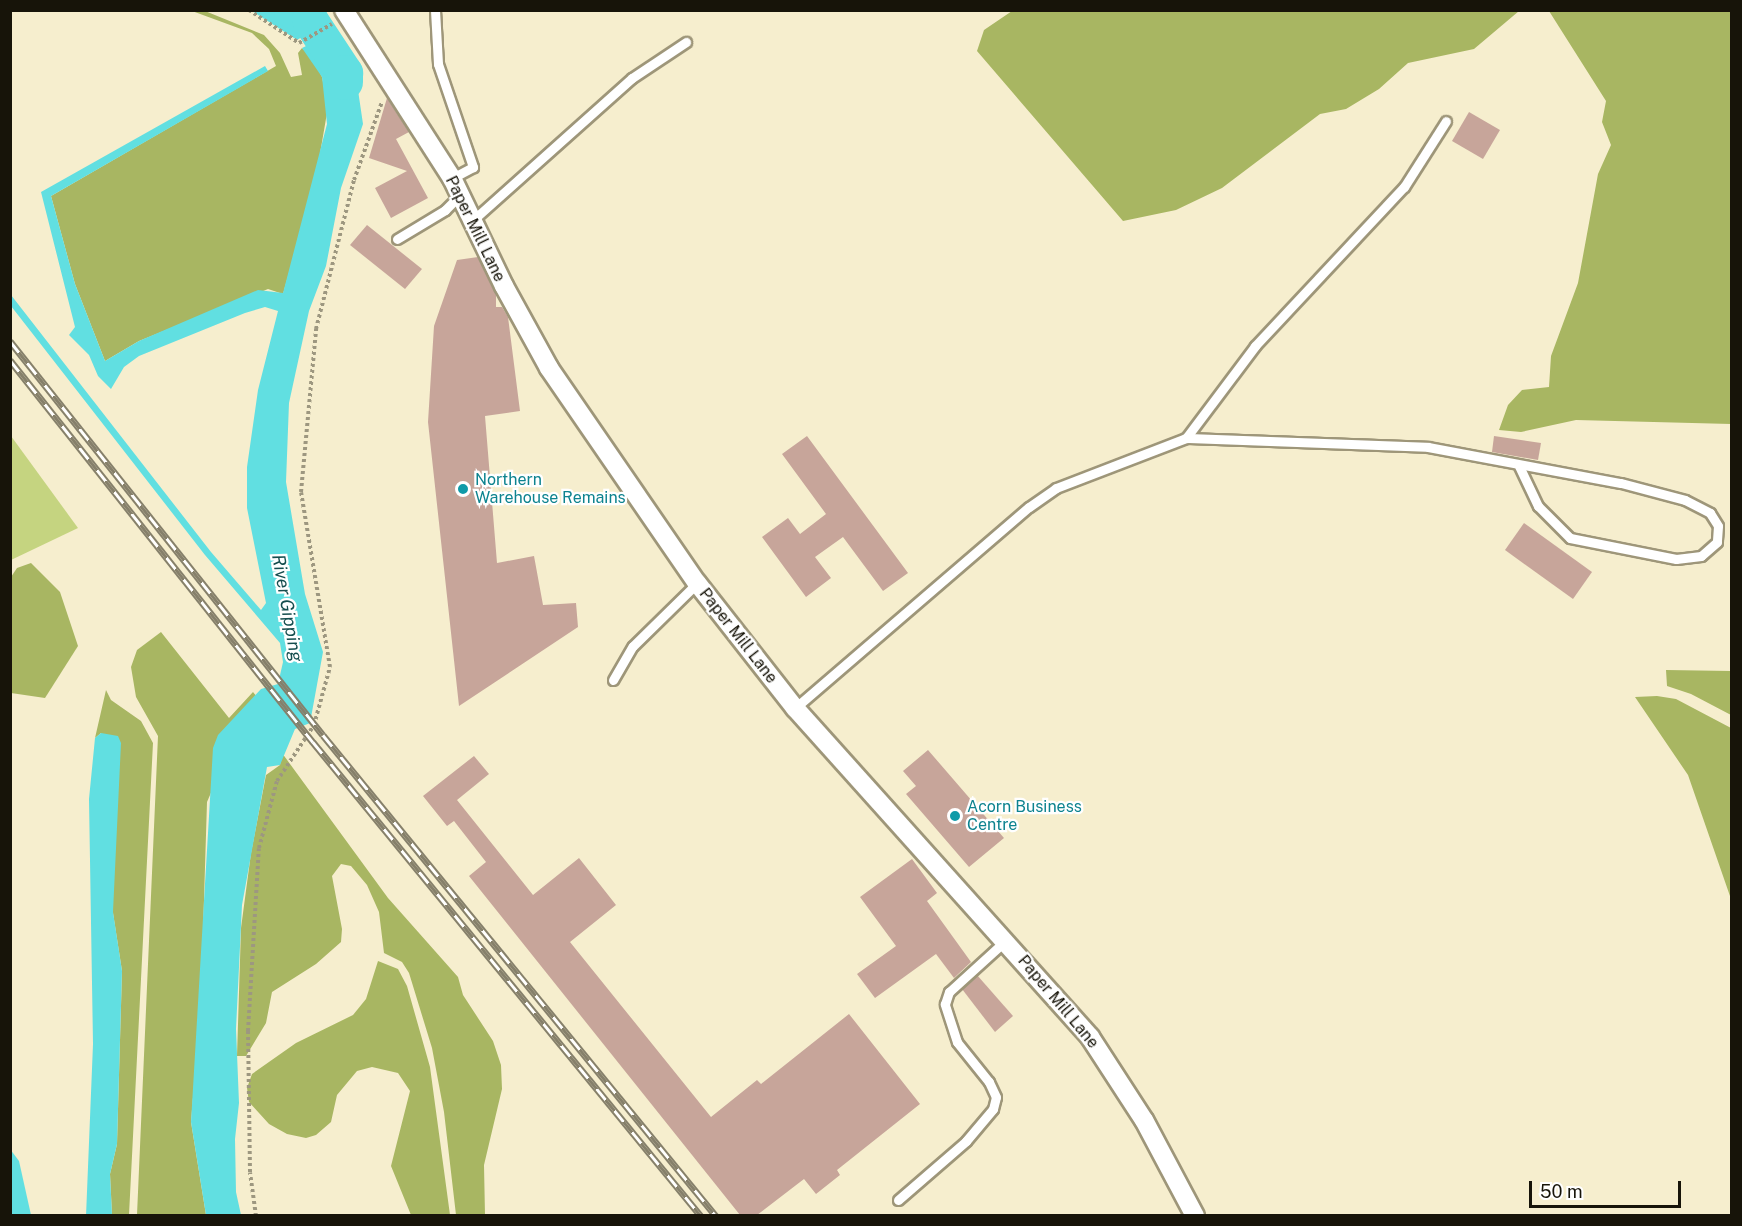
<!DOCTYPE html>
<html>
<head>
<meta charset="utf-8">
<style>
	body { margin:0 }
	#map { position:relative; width:1742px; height:1226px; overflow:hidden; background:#f6eece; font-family:"Public Sans",sans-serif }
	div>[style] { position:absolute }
	.green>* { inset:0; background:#c5d480 }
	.forest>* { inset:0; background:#a8b662 }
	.water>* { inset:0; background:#61dfe1 }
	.river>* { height:36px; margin:-18px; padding:0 18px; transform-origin:18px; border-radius:18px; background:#61dfe1 }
	.building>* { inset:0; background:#c7a59a }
	.path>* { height:4px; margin-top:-2px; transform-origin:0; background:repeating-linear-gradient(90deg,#9d9780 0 3px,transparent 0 6px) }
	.roads { filter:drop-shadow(2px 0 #9e9679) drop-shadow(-2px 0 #9e9679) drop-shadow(0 2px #9e9679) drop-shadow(0 -2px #9e9679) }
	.lane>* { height:9px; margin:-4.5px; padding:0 4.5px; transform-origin:4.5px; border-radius:4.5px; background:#fff }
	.street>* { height:18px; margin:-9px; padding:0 9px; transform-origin:9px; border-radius:9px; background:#fff }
	.rail>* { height:7px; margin-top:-3.5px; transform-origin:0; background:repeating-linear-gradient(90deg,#fff 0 14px,#86806b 0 28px); box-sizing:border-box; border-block:2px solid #86806b }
	.dots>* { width:16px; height:16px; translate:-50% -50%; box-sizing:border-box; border:3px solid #fff; border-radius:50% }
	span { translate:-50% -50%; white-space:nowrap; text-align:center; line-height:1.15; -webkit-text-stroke:4.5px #fff; paint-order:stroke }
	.street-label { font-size:16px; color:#171409 }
	.culture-label { font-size:16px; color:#0d838f }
	.left { translate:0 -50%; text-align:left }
	.water-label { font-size:18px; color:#154d4e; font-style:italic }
	.frame { position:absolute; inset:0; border:12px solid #171409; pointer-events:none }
	.scale { position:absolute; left:1529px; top:1181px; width:152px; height:27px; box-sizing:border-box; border:3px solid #171409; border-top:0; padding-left:8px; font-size:18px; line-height:21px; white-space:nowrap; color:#171409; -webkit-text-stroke:4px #fff; paint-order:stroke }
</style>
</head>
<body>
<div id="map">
	<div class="green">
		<i style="clip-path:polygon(11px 436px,78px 528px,11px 560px,10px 560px)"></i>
	</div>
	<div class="forest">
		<i style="clip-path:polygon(192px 11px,205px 11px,264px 35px,280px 53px,291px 77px,302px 75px,298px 53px,302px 48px,313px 59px,322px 77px,328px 107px,316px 177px,283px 294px,268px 289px,139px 341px,105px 361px,75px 284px,51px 196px,276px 66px,269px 49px,252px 33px)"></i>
		<i style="clip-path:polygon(1012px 11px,1012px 10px,1519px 11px,1474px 49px,1408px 63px,1379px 89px,1346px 109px,1320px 114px,1222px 188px,1176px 210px,1123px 221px,977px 51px,984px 30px)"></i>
		<i style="clip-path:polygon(1549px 11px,1731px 11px,1731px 424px,1576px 420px,1521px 432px,1499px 430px,1508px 405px,1522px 390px,1549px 387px,1551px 356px,1578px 283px,1598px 174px,1611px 145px,1602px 122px,1606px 101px)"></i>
		<i style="clip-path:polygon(31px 563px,60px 592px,78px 646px,45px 698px,11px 693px,11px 577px,17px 568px)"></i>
		<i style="clip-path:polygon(161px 632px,229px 718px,253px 692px,266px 708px,219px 774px,207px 802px,201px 998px,191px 1122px,206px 1215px,137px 1215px,158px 736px,136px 697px,131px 667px,137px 650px)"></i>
		<i style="clip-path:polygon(1666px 670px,1731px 671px,1731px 715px,1691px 694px,1667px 686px)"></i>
		<i style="clip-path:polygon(106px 690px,111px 700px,141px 721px,153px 743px,129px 1215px,112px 1215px,110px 1174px,117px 1144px,122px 971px,113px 913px,101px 733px,95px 738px)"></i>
		<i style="clip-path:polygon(1657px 696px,1676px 699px,1731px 728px,1731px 899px,1688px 775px,1635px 697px)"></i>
		<i style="clip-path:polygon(282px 753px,388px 898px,458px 977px,463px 995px,493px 1041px,501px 1065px,502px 1089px,484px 1165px,485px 1215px,456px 1215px,444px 1112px,432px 1048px,409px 973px,402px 962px,384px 953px,379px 912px,367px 885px,351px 866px,341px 864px,332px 876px,342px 929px,341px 942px,316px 964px,272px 992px,266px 1023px,246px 1056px,237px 1056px,241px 928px,251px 853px,266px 775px,280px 765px)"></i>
		<i style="clip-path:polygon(378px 961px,398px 969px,407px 986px,430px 1067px,450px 1215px,411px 1215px,391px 1166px,410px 1091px,398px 1073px,372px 1067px,357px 1071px,337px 1095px,331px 1122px,316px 1135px,306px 1138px,287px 1134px,269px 1124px,249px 1102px,247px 1088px,252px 1074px,296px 1043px,353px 1015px,366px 999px)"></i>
	</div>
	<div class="water">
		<i style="clip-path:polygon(252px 11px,313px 11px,326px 23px,297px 40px)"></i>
		<i style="clip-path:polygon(333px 33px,354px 63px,363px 124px,341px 188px,326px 266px,309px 311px,289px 403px,286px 482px,305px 594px,323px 652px,310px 723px,295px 729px,280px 765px,267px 767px,242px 905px,236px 1029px,239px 1103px,235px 1139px,236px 1192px,241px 1215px,206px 1215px,191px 1122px,213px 748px,218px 735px,261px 689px,278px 684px,283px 662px,280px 643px,205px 555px,11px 306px,11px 295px,211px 552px,261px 610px,266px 603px,247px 508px,247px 467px,258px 390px,278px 311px,265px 307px,245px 313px,139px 356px,124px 367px,111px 389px,98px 376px,89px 355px,69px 335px,75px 327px,41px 192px,265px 66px,268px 71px,51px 196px,75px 284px,105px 361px,139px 341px,258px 290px,283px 293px,327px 124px,322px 77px,302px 48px)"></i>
		<i style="clip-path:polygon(101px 733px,118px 736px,121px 743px,113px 912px,122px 971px,117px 1144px,110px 1174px,112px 1215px,86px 1216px,93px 1044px,89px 799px,95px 738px)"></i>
		<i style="clip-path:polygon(10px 1149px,19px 1161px,31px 1215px,11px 1215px)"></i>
	</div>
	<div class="river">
		<i style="left:292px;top:10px;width:21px;rotate:29deg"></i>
		<i style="left:310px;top:20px;width:64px;rotate:56.6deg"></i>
		<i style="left:345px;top:73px;width:9px;rotate:90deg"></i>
	</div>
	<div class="building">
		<i style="clip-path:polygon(387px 98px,409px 132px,396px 139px,428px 198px,391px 218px,375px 188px,407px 171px,369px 158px)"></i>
		<i style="clip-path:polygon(1469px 112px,1500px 130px,1483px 159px,1452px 141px)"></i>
		<i style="clip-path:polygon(367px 225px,422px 269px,405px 289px,350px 245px)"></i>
		<i style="clip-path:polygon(478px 257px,496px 295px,496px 307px,502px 307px,508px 317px,520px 411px,485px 416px,497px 563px,534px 556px,543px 605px,576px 603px,578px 627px,459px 706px,428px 422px,434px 326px,457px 260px)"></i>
		<i style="clip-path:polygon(807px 436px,908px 573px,883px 591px,843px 537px,815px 557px,831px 578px,806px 597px,762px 537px,788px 518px,800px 534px,826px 514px,782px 454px)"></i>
		<i style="clip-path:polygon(1494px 436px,1541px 443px,1538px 460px,1492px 452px)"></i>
		<i style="clip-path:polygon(1524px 523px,1592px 572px,1573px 599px,1505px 550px)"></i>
		<i style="clip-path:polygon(928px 750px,1004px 838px,969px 867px,906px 794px,916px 786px,903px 771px)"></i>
		<i style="clip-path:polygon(474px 756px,489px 774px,457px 800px,533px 895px,579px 858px,616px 905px,570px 942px,711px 1117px,757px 1080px,761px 1084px,849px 1014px,920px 1104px,837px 1170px,840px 1175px,816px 1194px,804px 1179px,757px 1215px,740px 1215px,469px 876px,486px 862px,454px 821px,447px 826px,423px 796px)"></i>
		<i style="clip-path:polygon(912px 859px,937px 893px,927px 901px,971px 962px,954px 978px,936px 954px,875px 998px,857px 974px,896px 946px,860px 897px)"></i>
		<i style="clip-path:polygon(977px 975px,1013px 1016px,995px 1032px,962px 989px)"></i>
	</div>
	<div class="path">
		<i style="left:249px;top:10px;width:60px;rotate:33.4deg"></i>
		<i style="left:299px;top:43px;width:38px;rotate:-30deg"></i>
		<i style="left:256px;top:1216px;width:44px;rotate:-97.8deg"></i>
		<i style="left:250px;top:1172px;width:141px;rotate:-90.8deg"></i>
		<i style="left:248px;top:1031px;width:183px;rotate:-86.6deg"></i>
		<i style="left:259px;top:848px;width:69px;rotate:-75deg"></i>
		<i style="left:277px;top:781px;width:67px;rotate:-56.5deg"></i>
		<i style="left:314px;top:725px;width:60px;rotate:-74.6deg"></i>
		<i style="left:330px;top:667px;width:177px;rotate:-99.4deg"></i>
		<i style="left:301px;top:492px;width:164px;rotate:-84.7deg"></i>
		<i style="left:316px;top:329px;width:154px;rotate:-75.7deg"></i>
		<i style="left:354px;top:180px;width:83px;rotate:-70.3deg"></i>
	</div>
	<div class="roads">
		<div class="lane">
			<i style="left:435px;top:10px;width:54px;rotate:86.8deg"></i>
			<i style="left:438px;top:64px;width:109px;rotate:71.2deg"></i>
			<i style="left:473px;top:167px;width:24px;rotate:152deg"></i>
			<i style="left:473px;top:220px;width:213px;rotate:-41.8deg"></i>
			<i style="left:632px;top:78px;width:65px;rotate:-33.7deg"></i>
			<i style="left:397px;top:239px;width:56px;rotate:-31.1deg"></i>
			<i style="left:445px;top:210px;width:21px;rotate:-45deg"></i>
			<i style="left:1186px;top:438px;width:115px;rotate:-53.1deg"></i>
			<i style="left:1255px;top:346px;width:218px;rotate:-46.9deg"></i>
			<i style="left:1404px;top:187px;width:78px;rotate:-57.5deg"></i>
			<i style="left:613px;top:680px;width:39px;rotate:-60deg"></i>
			<i style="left:633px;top:646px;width:90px;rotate:-44.5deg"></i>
			<i style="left:795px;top:708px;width:308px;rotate:-40.7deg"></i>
			<i style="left:1029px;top:507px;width:33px;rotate:-35deg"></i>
			<i style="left:1056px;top:488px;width:139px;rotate:-21deg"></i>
			<i style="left:1186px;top:438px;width:242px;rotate:2.1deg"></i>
			<i style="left:1428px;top:447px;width:196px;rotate:10.6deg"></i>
			<i style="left:1621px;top:483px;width:66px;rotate:14.9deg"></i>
			<i style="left:1685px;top:500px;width:28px;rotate:27deg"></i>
			<i style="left:1710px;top:513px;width:15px;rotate:58deg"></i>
			<i style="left:1718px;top:526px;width:16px;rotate:94deg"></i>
			<i style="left:1717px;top:542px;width:21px;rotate:139deg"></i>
			<i style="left:1701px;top:556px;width:25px;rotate:173deg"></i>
			<i style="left:1676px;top:559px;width:108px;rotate:-168.8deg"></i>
			<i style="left:1570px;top:538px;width:45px;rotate:-135deg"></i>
			<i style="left:1538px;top:506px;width:44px;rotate:-115.4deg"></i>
			<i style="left:898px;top:1200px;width:90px;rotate:-40.9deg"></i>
			<i style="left:966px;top:1141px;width:42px;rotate:-49.8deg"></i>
			<i style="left:993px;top:1109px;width:12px;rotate:-76deg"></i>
			<i style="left:996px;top:1097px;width:17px;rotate:-115deg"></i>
			<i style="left:989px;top:1082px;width:51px;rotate:-128.7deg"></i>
			<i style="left:957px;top:1042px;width:40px;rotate:-108deg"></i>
			<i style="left:945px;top:1004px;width:13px;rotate:-72deg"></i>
			<i style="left:949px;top:992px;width:76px;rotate:-42.3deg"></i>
		</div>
		<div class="street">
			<i style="left:344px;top:10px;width:200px;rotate:57.3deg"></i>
			<i style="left:452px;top:178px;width:120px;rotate:64.3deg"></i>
			<i style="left:504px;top:286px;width:94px;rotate:61.2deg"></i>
			<i style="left:549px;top:368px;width:261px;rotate:55.5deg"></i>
			<i style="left:697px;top:583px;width:159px;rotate:51.9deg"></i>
			<i style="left:795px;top:708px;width:442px;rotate:48.1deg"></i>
			<i style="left:1090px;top:1037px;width:99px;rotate:57deg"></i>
			<i style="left:1144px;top:1120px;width:109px;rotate:62deg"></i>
		</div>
	</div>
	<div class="rail">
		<i style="left:10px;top:341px;width:503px;rotate:51.54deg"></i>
		<i style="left:323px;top:735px;width:621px;rotate:50.75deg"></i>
		<i style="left:10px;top:360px;width:488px;rotate:51.6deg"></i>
		<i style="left:313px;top:742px;width:613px;rotate:50.7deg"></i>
	</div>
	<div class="dots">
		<i style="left:463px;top:489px;background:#0f9aa8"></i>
		<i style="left:955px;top:816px;background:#0f9aa8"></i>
	</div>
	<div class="street-label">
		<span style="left:475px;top:229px;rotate:64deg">Paper Mill Lane</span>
		<span style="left:738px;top:636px;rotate:52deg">Paper Mill Lane</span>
		<span style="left:1058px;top:1002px;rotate:50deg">Paper Mill Lane</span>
	</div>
	<div class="culture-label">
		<span class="left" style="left:475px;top:489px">Northern<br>Warehouse Remains</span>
		<span class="left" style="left:967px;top:816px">Acorn Business<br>Centre</span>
	</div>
	<div class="water-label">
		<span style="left:287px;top:608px;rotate:80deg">River Gipping</span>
	</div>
	<div class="frame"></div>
	<div class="scale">50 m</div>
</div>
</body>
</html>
